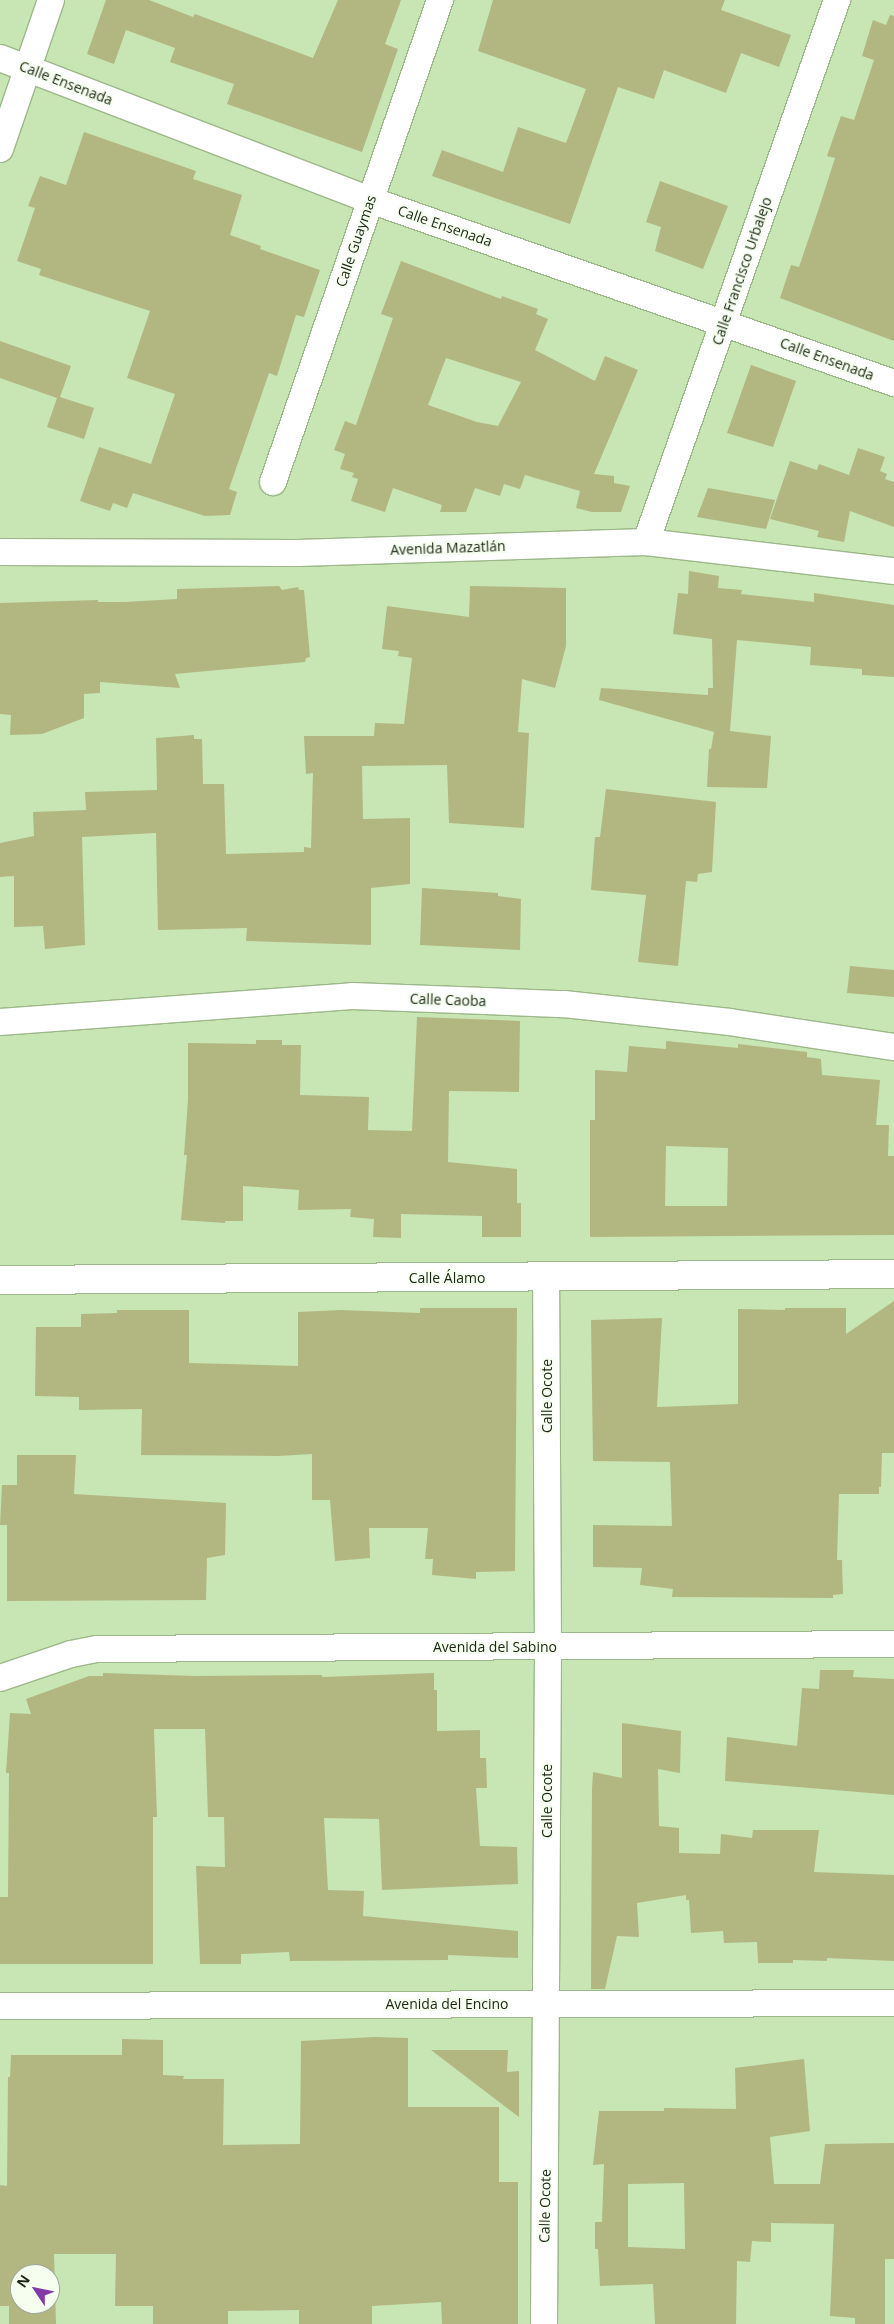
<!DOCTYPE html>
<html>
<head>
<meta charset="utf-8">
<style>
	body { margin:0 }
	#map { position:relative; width:894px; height:2324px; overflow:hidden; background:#c8e5b4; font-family:"Open Sans",sans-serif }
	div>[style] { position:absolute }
	.building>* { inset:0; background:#b2b782 }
	.roads { filter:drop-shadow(1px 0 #9cb788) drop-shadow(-1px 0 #9cb788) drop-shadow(0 1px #9cb788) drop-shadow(0 -1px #9cb788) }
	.street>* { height:26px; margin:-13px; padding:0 13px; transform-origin:13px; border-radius:13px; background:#fff }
	.secondary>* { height:28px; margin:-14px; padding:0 14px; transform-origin:14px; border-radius:14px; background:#fff }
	span { translate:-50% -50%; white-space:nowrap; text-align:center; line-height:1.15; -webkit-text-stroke:4px #f6fef0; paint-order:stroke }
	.street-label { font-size:14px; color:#1b2513 }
	.north { position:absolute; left:10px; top:2264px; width:50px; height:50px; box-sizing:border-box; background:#f6fef0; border:1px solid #9ea798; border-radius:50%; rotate:304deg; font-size:14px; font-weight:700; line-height:20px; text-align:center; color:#1b2513 }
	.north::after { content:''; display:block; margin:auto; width:18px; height:22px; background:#8439aa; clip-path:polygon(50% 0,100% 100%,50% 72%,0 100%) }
</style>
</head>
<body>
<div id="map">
	<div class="building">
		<i style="clip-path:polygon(106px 0,149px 0,193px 17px,195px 14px,313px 58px,338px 0,401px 0,385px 44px,398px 49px,362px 152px,227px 104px,234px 84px,170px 62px,175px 48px,126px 30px,114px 64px,87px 54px)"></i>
		<i style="clip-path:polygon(493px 0,725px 0,721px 10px,791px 35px,779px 67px,741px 53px,726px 93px,664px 70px,654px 99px,618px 87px,570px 224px,432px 176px,442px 150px,503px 172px,518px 127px,566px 143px,586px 89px,478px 51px)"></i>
		<i style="clip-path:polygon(890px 15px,894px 16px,894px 341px,780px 298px,791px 265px,799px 267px,819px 208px,835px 158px,827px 156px,841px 116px,854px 120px,874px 60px,862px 56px,873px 20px,886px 25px)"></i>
		<i style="clip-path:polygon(84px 132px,196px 171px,193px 179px,242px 195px,230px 235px,261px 246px,260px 249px,320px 270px,304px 317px,296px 315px,277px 376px,269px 373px,229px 489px,237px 492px,230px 515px,205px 516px,133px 493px,127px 508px,113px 503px,110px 511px,80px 501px,99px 447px,151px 464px,175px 394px,127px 378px,150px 311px,39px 275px,41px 269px,17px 261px,35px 208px,28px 206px,40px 176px,66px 185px)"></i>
		<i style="clip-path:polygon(660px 181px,728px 206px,703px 269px,655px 251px,661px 227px,646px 222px)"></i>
		<i style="clip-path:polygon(evenodd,401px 261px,501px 299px,502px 296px,538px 309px,536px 314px,548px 319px,535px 350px,595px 381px,605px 356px,638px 370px,594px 474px,614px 476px,614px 483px,630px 486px,621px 512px,592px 512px,576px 508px,580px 491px,525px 475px,520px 489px,504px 484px,500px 496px,475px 488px,466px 512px,440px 512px,442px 505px,393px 488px,385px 512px,351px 501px,358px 479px,352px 477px,354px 473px,340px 469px,345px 454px,334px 450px,345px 421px,356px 425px,393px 318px,381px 314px,401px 261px,446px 358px,521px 382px,498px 426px,477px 422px,428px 405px,446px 358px)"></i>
		<i style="clip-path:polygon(0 341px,71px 366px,60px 397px,94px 408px,84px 439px,47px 427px,57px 398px,0 378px)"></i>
		<i style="clip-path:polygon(751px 365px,796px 381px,773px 447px,727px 433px)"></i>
		<i style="clip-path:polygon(858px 448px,885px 457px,880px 471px,887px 474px,885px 479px,894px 482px,894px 527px,850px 511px,844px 542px,817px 537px,819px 531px,770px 519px,790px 461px,817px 470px,819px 464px,849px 475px)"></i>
		<i style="clip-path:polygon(708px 488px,775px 500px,766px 529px,697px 517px)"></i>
		<i style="clip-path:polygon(689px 571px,719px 576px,718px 588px,742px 590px,741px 594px,814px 602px,814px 593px,894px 605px,894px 677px,862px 675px,862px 669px,810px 665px,811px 647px,737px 640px,730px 731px,771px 736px,767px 788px,707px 787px,709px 749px,711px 749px,714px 732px,599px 700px,601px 688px,708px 695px,708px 688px,713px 688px,712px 639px,673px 634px,678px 593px,688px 594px)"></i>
		<i style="clip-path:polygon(279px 586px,282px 590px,298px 587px,299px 590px,304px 590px,310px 657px,306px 658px,305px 662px,175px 674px,180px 688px,100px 682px,100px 693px,84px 694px,84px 718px,42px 734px,10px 735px,11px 715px,0 714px,0 603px,98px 600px,98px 602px,125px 602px,177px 599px,177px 589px)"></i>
		<i style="clip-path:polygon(470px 586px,566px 588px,566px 646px,555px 688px,522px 679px,518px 732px,529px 733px,524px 828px,449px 823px,447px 765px,362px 766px,363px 819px,410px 818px,410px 884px,371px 888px,371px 945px,246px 941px,247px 928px,158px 930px,156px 833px,82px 837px,85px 945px,45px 949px,43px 926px,14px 927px,14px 876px,0 877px,0 843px,34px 836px,33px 812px,86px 810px,85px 792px,157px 790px,156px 738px,194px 735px,194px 739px,202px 739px,203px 784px,224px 784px,226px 854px,304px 852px,304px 847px,311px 848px,313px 773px,306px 774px,304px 736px,374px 736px,375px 723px,404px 724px,412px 658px,398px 656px,399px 651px,382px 649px,387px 606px,469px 617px)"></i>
		<i style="clip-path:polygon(606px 789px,716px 802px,712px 872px,698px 874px,697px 882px,686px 881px,678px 966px,638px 962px,646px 895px,591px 890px,595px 837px,600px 837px)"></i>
		<i style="clip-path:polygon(422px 888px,498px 893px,498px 896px,521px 899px,520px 950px,420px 945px)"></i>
		<i style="clip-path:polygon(850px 966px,894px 970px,894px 997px,847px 993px)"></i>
		<i style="clip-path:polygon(417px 1017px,520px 1021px,519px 1092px,449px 1091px,448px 1162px,517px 1169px,517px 1203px,521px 1203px,521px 1237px,482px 1237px,482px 1216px,401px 1214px,401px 1238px,373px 1237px,374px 1219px,350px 1217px,351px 1209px,298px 1210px,299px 1190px,243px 1186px,243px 1221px,225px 1221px,225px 1223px,181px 1220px,187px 1155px,184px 1155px,188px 1100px,188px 1043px,256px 1044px,256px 1040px,282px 1040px,282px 1045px,301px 1045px,300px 1095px,369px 1097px,368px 1130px,412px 1131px)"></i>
		<i style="clip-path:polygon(evenodd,666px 1041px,738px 1048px,738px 1044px,807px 1052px,807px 1057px,821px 1059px,822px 1075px,880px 1080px,876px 1125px,889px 1125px,888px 1156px,894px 1156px,894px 1235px,590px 1237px,590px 1120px,595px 1120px,595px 1070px,627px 1072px,629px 1046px,666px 1049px,666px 1041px,666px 1146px,728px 1148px,727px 1206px,665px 1206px,666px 1146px)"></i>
		<i style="clip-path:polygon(894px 1301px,894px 1453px,882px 1453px,881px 1487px,879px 1487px,879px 1494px,839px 1494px,837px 1560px,842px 1560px,843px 1594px,833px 1595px,833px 1598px,672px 1597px,673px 1589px,640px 1585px,642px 1568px,593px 1567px,593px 1525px,672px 1526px,670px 1462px,593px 1461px,591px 1320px,662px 1318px,657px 1407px,738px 1404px,738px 1309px,785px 1310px,785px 1308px,846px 1308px,846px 1334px)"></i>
		<i style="clip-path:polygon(420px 1308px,517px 1308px,515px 1571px,476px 1572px,476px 1579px,432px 1575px,433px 1559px,425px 1559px,428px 1528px,369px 1528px,370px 1558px,335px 1561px,330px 1500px,312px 1500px,312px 1454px,278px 1456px,141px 1455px,142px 1409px,79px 1410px,79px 1397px,35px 1396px,36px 1327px,81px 1327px,81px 1314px,117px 1313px,117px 1310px,189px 1310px,189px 1363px,298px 1366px,298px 1312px,341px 1310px,420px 1313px)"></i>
		<i style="clip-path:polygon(17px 1455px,76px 1455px,74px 1494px,226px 1503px,225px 1555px,207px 1558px,206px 1600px,7px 1601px,7px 1525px,0 1525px,2px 1485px,17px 1485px)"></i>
		<i style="clip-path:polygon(820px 1670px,854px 1670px,853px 1677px,894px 1679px,894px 1795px,725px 1781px,727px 1737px,797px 1746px,802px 1688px,819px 1689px)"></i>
		<i style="clip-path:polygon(103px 1673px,195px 1676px,322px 1675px,322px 1677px,434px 1673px,434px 1690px,437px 1690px,437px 1731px,480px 1730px,480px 1758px,486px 1758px,487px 1788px,476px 1788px,480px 1846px,517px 1847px,518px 1884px,382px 1890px,379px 1819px,324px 1818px,328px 1890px,364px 1891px,363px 1916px,518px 1931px,518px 1958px,448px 1955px,448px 1960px,290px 1961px,289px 1952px,241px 1954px,241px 1964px,200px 1964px,196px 1866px,225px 1867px,224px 1817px,208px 1817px,205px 1729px,154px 1729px,157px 1817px,153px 1817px,153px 1964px,0 1964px,0 1897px,8px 1897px,9px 1773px,6px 1773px,10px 1713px,31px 1714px,26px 1699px,89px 1676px,103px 1676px)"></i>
		<i style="clip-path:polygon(622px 1723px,681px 1731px,680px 1773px,658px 1769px,659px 1826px,679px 1828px,679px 1853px,720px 1854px,721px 1834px,752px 1838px,753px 1830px,819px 1830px,814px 1872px,894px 1875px,894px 1961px,827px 1958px,827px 1961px,793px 1960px,793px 1963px,758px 1963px,757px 1942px,724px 1943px,723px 1931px,691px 1933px,689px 1900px,686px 1900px,686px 1895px,637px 1903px,639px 1937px,617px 1936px,605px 1989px,591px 1989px,592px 1789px,593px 1772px,622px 1778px)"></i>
		<i style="clip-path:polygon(evenodd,374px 2037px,408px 2038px,408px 2107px,499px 2107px,499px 2182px,518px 2182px,518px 2324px,442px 2324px,441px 2302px,372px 2306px,372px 2324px,299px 2324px,299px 2310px,228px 2311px,228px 2324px,153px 2324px,153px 2306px,115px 2306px,116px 2254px,54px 2254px,56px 2324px,9px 2324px,9px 2306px,0 2306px,0 2185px,7px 2186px,8px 2077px,10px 2077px,11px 2055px,122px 2055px,122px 2039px,163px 2040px,163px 2075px,184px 2076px,183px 2079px,224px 2079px,223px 2145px,300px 2144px,301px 2041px,374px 2037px,20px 2274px,50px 2274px,50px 2304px,20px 2304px,20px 2274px)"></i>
		<i style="clip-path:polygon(431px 2050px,508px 2050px,507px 2072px,519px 2071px,519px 2117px)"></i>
		<i style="clip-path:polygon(evenodd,804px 2059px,810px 2131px,770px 2137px,774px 2184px,820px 2184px,825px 2144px,894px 2143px,894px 2259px,885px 2259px,885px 2324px,855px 2324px,855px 2318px,830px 2316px,834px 2224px,771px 2223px,771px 2242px,752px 2241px,750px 2262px,737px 2261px,736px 2324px,655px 2324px,653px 2284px,600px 2286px,598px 2249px,595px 2249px,595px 2222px,602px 2222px,604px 2164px,593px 2165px,599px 2111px,664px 2111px,664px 2108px,736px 2109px,735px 2068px,804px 2059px,684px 2183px,685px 2249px,628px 2247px,628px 2184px,684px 2183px)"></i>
	</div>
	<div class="roads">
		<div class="street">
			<i style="left:0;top:58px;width:396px;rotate:21deg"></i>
			<i style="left:370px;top:200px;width:555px;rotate:19.25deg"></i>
			<i style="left:0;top:149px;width:157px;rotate:-71.1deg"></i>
			<i style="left:273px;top:482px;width:510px;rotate:-70.89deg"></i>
			<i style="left:646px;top:542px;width:575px;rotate:-70.59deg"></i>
			<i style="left:0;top:552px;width:298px;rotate:0.2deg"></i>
			<i style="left:298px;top:553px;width:348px;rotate:-1.8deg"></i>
			<i style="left:646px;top:542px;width:250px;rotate:6.7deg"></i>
			<i style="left:0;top:1022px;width:353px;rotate:-4.2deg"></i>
			<i style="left:352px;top:996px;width:212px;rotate:2.2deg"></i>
			<i style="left:564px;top:1004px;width:167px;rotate:6.2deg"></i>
			<i style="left:730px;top:1022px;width:166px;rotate:8.7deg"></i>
			<i style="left:0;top:1678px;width:75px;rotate:-18.7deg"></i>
			<i style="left:71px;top:1654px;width:26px;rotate:-11deg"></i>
			<i style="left:97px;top:1649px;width:797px;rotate:-0.36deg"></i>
			<i style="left:0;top:2006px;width:894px;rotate:-0.19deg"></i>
			<i style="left:544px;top:2324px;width:678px;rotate:-89.66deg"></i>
			<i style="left:548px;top:1646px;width:369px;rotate:-90.3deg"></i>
		</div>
		<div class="secondary">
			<i style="left:0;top:1280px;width:894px;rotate:-0.38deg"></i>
		</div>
	</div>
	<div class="street-label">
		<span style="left:66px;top:83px;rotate:21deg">Calle Ensenada</span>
		<span style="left:445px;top:226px;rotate:19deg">Calle Ensenada</span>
		<span style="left:356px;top:241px;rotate:-71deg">Calle Guaymas</span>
		<span style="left:742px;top:271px;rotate:-71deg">Calle Francisco Urbalejo</span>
		<span style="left:827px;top:359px;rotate:20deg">Calle Ensenada</span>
		<span style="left:448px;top:548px;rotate:-2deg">Avenida Mazatlán</span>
		<span style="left:448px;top:1000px;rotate:2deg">Calle Caoba</span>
		<span style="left:447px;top:1278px">Calle Álamo</span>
		<span style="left:547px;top:1396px;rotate:-90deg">Calle Ocote</span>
		<span style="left:495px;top:1647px">Avenida del Sabino</span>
		<span style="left:547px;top:1801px;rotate:-90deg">Calle Ocote</span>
		<span style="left:447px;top:2004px">Avenida del Encino</span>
		<span style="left:545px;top:2206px;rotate:-89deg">Calle Ocote</span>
	</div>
	<div class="north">N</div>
</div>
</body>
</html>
